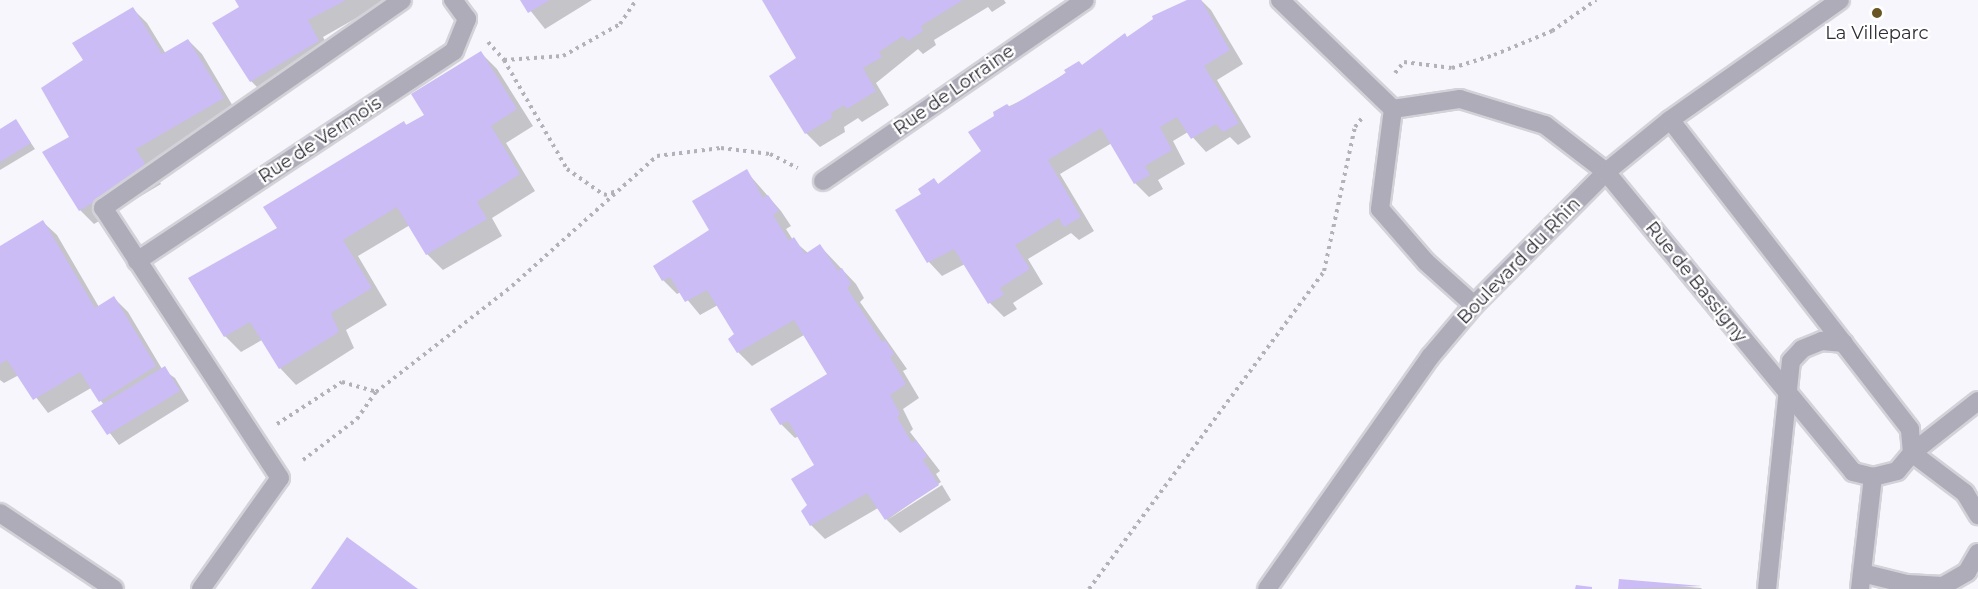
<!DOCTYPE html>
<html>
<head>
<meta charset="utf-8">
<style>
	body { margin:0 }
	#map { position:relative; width:1978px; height:589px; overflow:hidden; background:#f7f6fc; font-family:Montserrat,sans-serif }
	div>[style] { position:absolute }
	.shadow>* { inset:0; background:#0003 }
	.building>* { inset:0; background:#cbbcf5 }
	.path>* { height:4px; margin-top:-2px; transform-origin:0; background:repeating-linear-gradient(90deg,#b3b1b9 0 3px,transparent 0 7.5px) }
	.roads { filter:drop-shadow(2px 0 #d3d2d8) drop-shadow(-2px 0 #d3d2d8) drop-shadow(0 2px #d3d2d8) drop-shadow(0 -2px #d3d2d8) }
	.minor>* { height:18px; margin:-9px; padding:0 9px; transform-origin:9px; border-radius:9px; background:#afacb9 }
	.dots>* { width:16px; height:16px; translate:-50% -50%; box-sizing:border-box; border:3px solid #fff; border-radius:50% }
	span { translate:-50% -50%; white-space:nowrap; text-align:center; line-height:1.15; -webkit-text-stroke:4.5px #fff; paint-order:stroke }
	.poi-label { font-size:18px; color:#2e2c36 }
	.street-label { font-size:18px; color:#2e2c36 }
</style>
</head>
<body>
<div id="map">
	<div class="shadow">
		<i style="clip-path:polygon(236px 0,388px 0,323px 37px,334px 57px,267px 97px,251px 81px,241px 8px)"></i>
		<i style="clip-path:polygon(522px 0,592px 0,545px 29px)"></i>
		<i style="clip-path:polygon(766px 0,1004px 0,1006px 3px,992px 12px,988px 7px,934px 40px,936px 45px,923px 54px,918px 49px,876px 83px,889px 105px,862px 122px,858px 118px,844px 127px,845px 132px,820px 147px,806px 133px,799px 59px)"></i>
		<i style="clip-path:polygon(1188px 0,1201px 0,1211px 10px,1243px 64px,1217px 80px,1251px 137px,1238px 145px,1230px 137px,1206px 152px,1188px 132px,1173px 141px,1185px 164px,1158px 180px,1163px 189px,1149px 197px,1135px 183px,1112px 143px,1060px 174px,1094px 231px,1079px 240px,1071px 233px,1028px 259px,1043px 284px,1013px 303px,1017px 309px,1004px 317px,990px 303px,965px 264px,942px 276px,929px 262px,923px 194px,934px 180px,939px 185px,983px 151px,995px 113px,1039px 92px,1079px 63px,1083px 66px)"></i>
		<i style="clip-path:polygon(133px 9px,147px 23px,166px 54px,188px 40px,202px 54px,237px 113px,149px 163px,161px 184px,94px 224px,80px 210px,71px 137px,85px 61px)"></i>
		<i style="clip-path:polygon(481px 53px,497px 69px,533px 126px,506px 143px,535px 191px,492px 218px,502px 236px,443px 270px,427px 254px,410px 225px,358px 256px,387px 305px,346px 330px,354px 348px,296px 385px,280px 368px,262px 340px,241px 352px,225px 336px,279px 228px,404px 123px,408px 126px,426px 115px)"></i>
		<i style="clip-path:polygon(16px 121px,35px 149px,0 170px,0 131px)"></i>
		<i style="clip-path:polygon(746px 171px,781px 211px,791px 226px,786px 229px,793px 240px,808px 253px,820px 246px,856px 284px,864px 298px,860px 302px,907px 369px,903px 371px,919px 398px,903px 409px,913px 429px,910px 432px,940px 471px,936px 474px,941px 482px,887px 520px,878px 508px,825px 539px,811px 525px,809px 505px,816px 465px,799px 436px,795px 438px,781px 424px,829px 375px,804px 335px,752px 366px,738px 352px,736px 334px,718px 305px,700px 315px,681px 292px,677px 294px,663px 280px,711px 230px)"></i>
		<i style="clip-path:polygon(43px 222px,57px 235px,99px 307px,114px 298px,128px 312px,162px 369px,175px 378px,189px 401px,119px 445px,93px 411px,104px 405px,91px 388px,48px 413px,19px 375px,4px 383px,0 380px,0 247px)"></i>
		<i style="clip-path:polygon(942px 485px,951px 500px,900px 533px,887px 520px)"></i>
		<i style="clip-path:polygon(1620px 581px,1701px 588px,1702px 589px,1620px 589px)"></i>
	</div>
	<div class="building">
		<i style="clip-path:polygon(235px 0,346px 0,308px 20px,319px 41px,250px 82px,212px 23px,239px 7px)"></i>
		<i style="clip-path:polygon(520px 0,550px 0,528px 13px)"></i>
		<i style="clip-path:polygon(762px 0,963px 0,921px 26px,923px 31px,908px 41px,903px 36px,879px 52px,882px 57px,863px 68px,876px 91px,847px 109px,844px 105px,831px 113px,832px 118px,805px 134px,769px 76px,796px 58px)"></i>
		<i style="clip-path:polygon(1187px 0,1201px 0,1230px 50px,1204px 66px,1239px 123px,1223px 132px,1216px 124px,1191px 139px,1177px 117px,1160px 127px,1172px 150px,1145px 166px,1150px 175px,1134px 184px,1101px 128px,1048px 160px,1081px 217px,1064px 227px,1059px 218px,1015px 245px,1030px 269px,1000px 288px,1004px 295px,988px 304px,954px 249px,927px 263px,895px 210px,921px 194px,918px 189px,934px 178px,938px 184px,981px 151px,968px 132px,994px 116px,993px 112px,1007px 104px,1010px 107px,1066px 73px,1064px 70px,1079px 61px,1082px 65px,1125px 33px,1127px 37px,1153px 19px,1152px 16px)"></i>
		<i style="clip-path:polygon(133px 7px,162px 54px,188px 39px,224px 98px,136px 149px,148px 169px,79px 211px,42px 152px,69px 137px,41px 88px,83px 60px,72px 43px)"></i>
		<i style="clip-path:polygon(481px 51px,517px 109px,491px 126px,520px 174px,477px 202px,487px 219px,426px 255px,397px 207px,343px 240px,372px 288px,331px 313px,339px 332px,279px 369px,250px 322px,224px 337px,188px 278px,277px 228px,263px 207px,404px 121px,406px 125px,424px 115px,411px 94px)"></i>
		<i style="clip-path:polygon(16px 119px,31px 143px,0 162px,0 129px)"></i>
		<i style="clip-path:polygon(747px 169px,763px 198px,768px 195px,779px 211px,773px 215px,789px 241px,794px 237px,805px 254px,820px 244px,838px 271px,842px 268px,851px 284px,847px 288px,882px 342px,885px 340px,894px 354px,890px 357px,906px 384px,890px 395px,900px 414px,897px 417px,912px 443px,916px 440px,927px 456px,923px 460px,939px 485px,885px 520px,867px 493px,810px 526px,801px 511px,807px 505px,791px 479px,814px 465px,788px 421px,780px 425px,770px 409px,827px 374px,794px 320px,737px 353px,728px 339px,734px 334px,707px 290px,685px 302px,670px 277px,662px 281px,653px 266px,709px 230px,692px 201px)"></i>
		<i style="clip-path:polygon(43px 220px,95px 308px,114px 296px,156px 366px,99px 402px,80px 372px,33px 400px,7px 360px,0 364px,0 246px)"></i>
		<i style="clip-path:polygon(165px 366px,180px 391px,107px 435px,91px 411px)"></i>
		<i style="clip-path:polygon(347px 537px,418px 589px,311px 589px)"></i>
		<i style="clip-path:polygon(1619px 579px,1666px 583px,1702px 586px,1618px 589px)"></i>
		<i style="clip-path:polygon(1576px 585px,1592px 587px,1592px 589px,1575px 589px)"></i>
	</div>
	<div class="path">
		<i style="left:488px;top:42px;width:24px;rotate:48deg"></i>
		<i style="left:504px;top:60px;width:126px;rotate:60deg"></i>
		<i style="left:567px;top:169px;width:45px;rotate:35.1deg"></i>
		<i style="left:604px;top:195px;width:14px;rotate:-17deg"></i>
		<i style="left:504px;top:60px;width:59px;rotate:-3.9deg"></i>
		<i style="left:563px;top:56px;width:65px;rotate:-29.3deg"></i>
		<i style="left:620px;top:24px;width:29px;rotate:-56deg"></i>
		<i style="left:1395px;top:73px;width:14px;rotate:-51deg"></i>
		<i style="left:1404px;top:62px;width:48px;rotate:7.1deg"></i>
		<i style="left:1452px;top:68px;width:44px;rotate:-17.2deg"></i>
		<i style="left:1494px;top:55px;width:63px;rotate:-22.5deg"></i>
		<i style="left:1552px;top:31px;width:54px;rotate:-35.2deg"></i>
		<i style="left:277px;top:424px;width:77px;rotate:-32.9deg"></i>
		<i style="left:342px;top:382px;width:35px;rotate:16deg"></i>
		<i style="left:376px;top:392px;width:172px;rotate:-37.9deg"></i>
		<i style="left:512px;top:286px;width:195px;rotate:-41.9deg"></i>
		<i style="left:657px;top:156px;width:64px;rotate:-7.1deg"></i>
		<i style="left:721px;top:148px;width:49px;rotate:7deg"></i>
		<i style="left:770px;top:154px;width:31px;rotate:27deg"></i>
		<i style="left:303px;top:460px;width:68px;rotate:-37.2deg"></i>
		<i style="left:357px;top:419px;width:33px;rotate:-55deg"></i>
		<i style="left:1089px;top:589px;width:395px;rotate:-53.5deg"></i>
		<i style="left:1324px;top:271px;width:147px;rotate:-77.9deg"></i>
		<i style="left:1355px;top:127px;width:11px;rotate:-52deg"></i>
	</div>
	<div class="roads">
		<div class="minor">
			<i style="left:1280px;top:0;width:157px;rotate:44deg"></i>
			<i style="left:1393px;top:109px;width:68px;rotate:-8.5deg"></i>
			<i style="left:1460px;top:99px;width:89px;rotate:17deg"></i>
			<i style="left:1545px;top:125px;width:77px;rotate:37.6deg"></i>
			<i style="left:1606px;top:172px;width:389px;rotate:50.5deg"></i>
			<i style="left:1853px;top:472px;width:21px;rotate:14deg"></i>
			<i style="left:1873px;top:477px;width:25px;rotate:-14deg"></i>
			<i style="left:1897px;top:471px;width:23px;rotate:-50deg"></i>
			<i style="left:1912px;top:453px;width:24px;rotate:-95deg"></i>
			<i style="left:1910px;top:429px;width:391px;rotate:-127.8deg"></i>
			<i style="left:1393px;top:109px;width:101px;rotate:97.4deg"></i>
			<i style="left:1380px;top:209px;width:70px;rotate:49deg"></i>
			<i style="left:1426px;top:262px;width:64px;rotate:41.9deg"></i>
			<i style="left:823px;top:181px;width:318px;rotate:-34.6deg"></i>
			<i style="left:137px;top:261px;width:380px;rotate:-33.5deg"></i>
			<i style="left:454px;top:51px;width:35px;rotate:-68deg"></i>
			<i style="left:467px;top:19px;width:24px;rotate:-126deg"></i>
			<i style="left:1978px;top:401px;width:84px;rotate:141.8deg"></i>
			<i style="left:1912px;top:453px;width:66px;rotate:37deg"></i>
			<i style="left:1965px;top:493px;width:26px;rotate:59deg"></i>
			<i style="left:0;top:513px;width:137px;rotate:33.7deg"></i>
			<i style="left:1862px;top:573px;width:46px;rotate:13.7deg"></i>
			<i style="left:1907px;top:584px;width:36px;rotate:3deg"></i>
			<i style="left:1943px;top:586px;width:28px;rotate:-30deg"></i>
			<i style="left:1967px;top:572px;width:22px;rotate:-60deg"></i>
			<i style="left:201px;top:589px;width:136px;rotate:-54.6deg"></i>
			<i style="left:280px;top:478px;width:323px;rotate:-123.2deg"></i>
			<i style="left:103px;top:208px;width:364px;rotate:-34.8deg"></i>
			<i style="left:1267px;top:589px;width:284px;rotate:-54.9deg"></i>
			<i style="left:1430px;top:357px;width:68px;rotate:-49.8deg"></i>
			<i style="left:1474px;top:305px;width:187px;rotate:-45.2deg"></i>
			<i style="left:1606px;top:172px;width:82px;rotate:-39.1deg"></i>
			<i style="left:1670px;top:120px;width:208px;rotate:-35.2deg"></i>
			<i style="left:1767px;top:589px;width:229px;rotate:-84deg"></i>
			<i style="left:1791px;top:361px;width:16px;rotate:-47deg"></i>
			<i style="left:1802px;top:349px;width:22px;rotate:-22deg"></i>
			<i style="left:1822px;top:341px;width:22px;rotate:5deg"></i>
			<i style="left:1860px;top:589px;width:113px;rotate:-83.4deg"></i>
		</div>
	</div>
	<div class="dots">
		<i style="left:1877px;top:13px;background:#6a5625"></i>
	</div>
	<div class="poi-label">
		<span style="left:1877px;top:33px">La Villeparc</span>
	</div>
	<div class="street-label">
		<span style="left:954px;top:90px;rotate:-35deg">Rue de Lorraine</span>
		<span style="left:320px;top:140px;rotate:-33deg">Rue de Vermois</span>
		<span style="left:1519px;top:261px;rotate:-46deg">Boulevard du Rhin</span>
		<span style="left:1696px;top:282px;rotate:51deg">Rue de Bassigny</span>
	</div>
</div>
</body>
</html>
